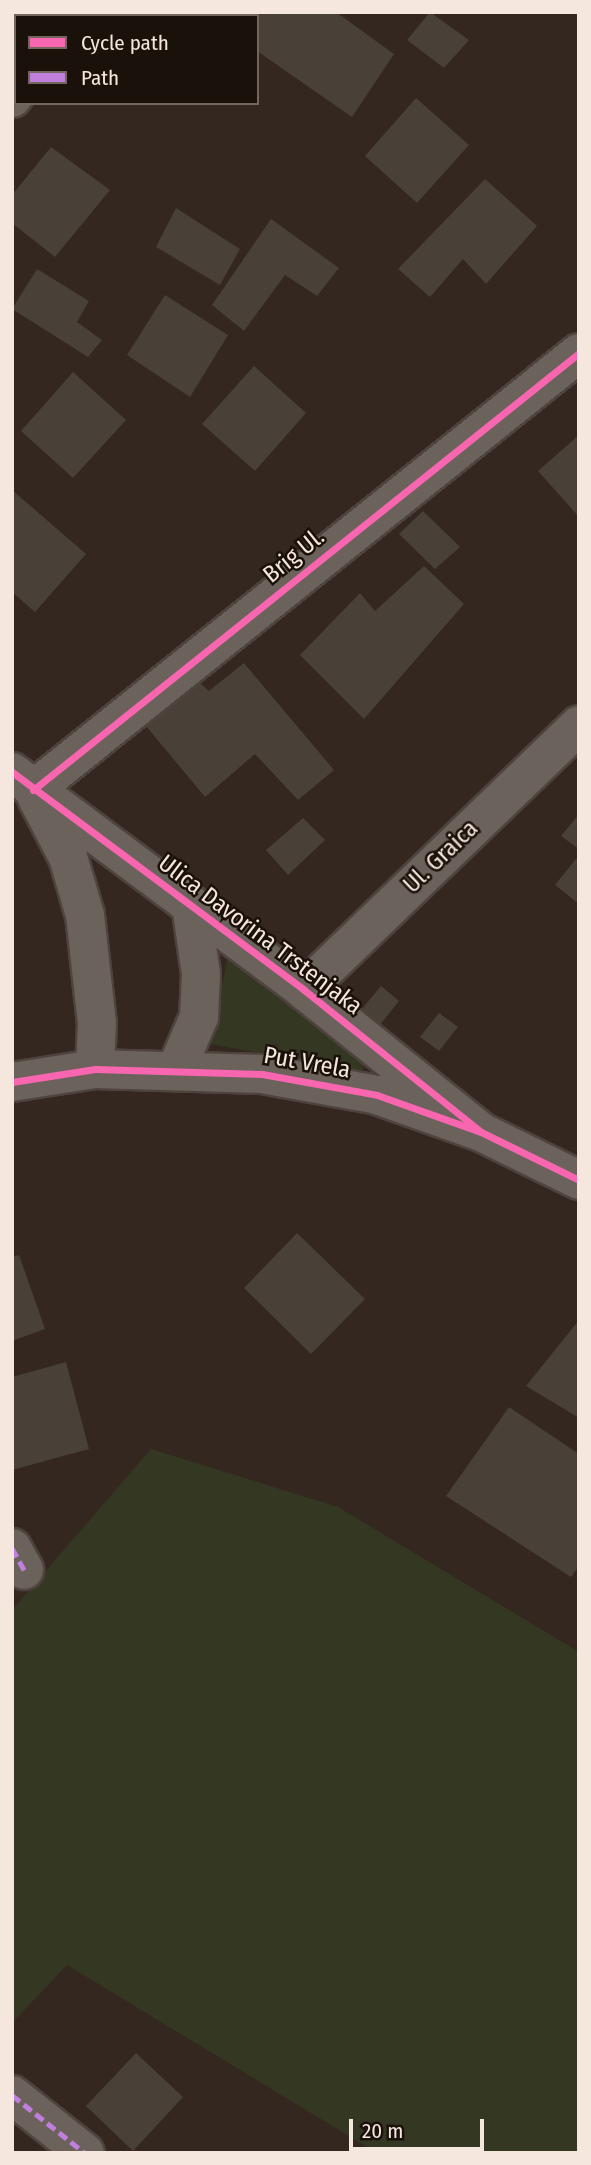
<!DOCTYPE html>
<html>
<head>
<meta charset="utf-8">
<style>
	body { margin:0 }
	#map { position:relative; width:591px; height:2165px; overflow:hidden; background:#332720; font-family:"Fira Sans Condensed",sans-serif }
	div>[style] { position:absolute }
	.green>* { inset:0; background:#343721 }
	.building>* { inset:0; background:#494038 }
	.roads { filter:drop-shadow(2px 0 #4e433e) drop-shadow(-2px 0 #4e433e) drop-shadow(0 2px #4e433e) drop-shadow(0 -2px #4e433e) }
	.street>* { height:38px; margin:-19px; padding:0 19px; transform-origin:19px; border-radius:19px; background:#6c625c }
	.secondary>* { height:38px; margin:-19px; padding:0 19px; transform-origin:19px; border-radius:19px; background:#6c625c }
	.quiet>* { height:5px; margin-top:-2.5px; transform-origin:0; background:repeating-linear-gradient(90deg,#c07fdc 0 10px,transparent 0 15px) }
	.cycleway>* { height:7px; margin:-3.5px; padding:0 3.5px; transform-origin:3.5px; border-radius:3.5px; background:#f766af }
	span { translate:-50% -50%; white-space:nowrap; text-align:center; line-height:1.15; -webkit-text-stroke:5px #1b110b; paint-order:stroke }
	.street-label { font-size:24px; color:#f5e6de }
	.frame { position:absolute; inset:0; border:14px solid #f5e6de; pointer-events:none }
	.legend { position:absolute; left:14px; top:14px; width:245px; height:91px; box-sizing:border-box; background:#1b110b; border:2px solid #72665f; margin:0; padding:9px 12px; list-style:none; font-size:21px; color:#f5e6de }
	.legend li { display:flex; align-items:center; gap:14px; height:35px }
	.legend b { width:35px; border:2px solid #72665f }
	.scale { position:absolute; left:349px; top:2119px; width:135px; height:32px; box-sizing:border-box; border:4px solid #f5e6de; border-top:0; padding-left:9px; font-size:21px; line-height:24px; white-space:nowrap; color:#f5e6de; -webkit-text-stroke:5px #1b110b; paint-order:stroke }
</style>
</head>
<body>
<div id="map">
	<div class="green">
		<i style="clip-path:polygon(228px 956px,367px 1060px,362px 1071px,210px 1044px)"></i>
		<i style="clip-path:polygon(151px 1449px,338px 1507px,579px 1652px,579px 2153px,377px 2153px,67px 1965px,12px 2023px,12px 1610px)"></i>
	</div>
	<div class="building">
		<i style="clip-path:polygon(134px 12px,170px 12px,175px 16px,131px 16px)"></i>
		<i style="clip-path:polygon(238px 12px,336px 12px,394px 54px,352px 117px,257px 51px,257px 16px)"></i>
		<i style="clip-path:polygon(430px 12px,469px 40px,444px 68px,407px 40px)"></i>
		<i style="clip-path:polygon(416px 98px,469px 145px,417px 203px,365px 156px)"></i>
		<i style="clip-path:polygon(51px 147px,110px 190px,55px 257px,12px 223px,12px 195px)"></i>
		<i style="clip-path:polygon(485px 179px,537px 226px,486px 284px,463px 259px,430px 297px,398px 269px)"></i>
		<i style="clip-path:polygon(176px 208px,240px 249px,220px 285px,156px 247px)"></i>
		<i style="clip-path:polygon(271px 219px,339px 268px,317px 296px,285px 275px,244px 331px,212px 305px)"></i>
		<i style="clip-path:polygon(37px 269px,89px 301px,77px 322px,102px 340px,88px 357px,12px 309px)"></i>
		<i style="clip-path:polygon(165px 295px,228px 335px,190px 397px,127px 355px)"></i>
		<i style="clip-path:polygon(254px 366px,306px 413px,255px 471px,202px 424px)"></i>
		<i style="clip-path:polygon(73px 372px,126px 420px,73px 478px,21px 431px)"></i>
		<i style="clip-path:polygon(579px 435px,579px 517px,538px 471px)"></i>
		<i style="clip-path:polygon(12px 490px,86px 554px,35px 612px,12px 592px)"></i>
		<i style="clip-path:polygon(423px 511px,460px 547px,435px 569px,399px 534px)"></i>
		<i style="clip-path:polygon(424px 566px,464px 604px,364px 719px,300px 655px,360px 593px,375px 611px)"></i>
		<i style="clip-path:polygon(244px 663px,334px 770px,298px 800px,255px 754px,205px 797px,146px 726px,199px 682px,209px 691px)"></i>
		<i style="clip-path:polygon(579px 814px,579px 849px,561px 836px)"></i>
		<i style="clip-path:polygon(303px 818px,325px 840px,288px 875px,266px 850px)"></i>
		<i style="clip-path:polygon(579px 855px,579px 904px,555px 885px)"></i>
		<i style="clip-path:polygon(381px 986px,399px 1001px,380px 1025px,361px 1010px)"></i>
		<i style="clip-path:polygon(439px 1013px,458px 1027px,439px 1051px,420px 1037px)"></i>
		<i style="clip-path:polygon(297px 1233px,365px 1299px,311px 1354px,244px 1288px)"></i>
		<i style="clip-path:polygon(19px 1255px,45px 1329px,12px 1341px,12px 1257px)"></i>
		<i style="clip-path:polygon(579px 1320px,579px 1418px,526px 1386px)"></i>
		<i style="clip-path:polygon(66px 1362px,89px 1449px,12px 1470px,12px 1377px)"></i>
		<i style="clip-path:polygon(509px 1407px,579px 1454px,579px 1566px,571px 1577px,446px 1496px)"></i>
		<i style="clip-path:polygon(136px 2053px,183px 2097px,133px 2151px,86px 2106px)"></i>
	</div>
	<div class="roads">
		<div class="street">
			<i style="left:70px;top:16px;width:5px;rotate:-53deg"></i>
			<i style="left:12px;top:98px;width:6px;rotate:-51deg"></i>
			<i style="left:12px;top:772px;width:364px;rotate:36.7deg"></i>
			<i style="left:304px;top:990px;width:221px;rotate:38.7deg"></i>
			<i style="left:33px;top:790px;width:699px;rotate:-38.67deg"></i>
			<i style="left:37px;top:798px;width:67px;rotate:62.3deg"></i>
			<i style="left:68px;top:857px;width:60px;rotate:73.7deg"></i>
			<i style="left:85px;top:915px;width:109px;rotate:83.7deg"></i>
			<i style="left:97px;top:1023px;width:46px;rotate:92.5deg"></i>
			<i style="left:304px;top:990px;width:382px;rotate:-43.9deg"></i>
			<i style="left:177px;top:1068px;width:56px;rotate:-66.7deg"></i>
			<i style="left:199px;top:1017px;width:43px;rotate:-87.3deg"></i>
			<i style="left:201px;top:974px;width:70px;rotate:-98.2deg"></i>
			<i style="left:12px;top:1548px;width:25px;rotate:61deg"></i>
			<i style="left:12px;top:2095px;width:93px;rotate:38.5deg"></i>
		</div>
		<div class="secondary">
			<i style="left:12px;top:1082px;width:84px;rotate:-8.9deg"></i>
			<i style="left:95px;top:1069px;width:167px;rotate:1.7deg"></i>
			<i style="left:262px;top:1074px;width:117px;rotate:10.3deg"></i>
			<i style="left:377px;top:1095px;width:110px;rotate:19.6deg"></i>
			<i style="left:481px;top:1132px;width:109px;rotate:26.1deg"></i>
		</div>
	</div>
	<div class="quiet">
		<i style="left:12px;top:1548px;width:25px;rotate:61deg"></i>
		<i style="left:12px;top:2095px;width:93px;rotate:38.5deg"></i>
	</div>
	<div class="cycleway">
		<i style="left:12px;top:772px;width:364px;rotate:36.7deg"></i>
		<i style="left:304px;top:990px;width:227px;rotate:38.7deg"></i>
		<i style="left:33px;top:790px;width:699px;rotate:-38.67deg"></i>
		<i style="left:12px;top:1082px;width:84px;rotate:-8.9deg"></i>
		<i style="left:95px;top:1069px;width:167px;rotate:1.7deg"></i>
		<i style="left:262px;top:1074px;width:117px;rotate:10.3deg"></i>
		<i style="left:377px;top:1095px;width:110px;rotate:19.6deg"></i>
		<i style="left:481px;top:1132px;width:109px;rotate:26.1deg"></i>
	</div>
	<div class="street-label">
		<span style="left:294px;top:556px;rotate:-39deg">Brig Ul.</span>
		<span style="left:441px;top:857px;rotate:-44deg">Ul. Graica</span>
		<span style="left:260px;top:935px;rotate:37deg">Ulica Davorina Trstenjaka</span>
		<span style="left:307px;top:1063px;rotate:10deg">Put Vrela</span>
	</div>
	<div class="frame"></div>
	<ul class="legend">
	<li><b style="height:9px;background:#f766af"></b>Cycle path</li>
	<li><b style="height:9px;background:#c07fdc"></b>Path</li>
	</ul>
	<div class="scale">20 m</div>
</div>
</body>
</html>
